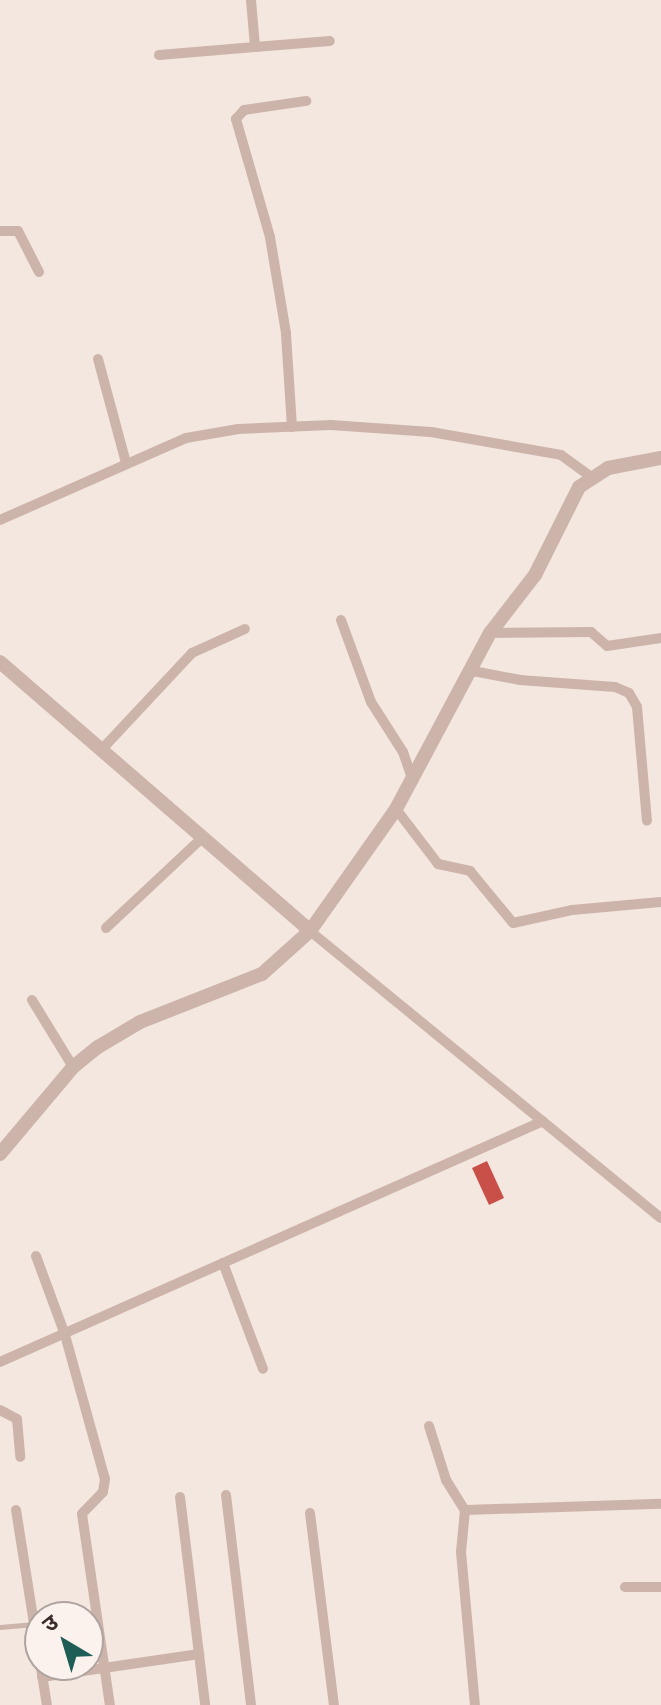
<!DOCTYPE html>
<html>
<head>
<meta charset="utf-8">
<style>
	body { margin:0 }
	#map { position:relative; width:661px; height:1705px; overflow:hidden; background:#f4e7e0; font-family:"Alegreya Sans","Noto Sans Devanagari",sans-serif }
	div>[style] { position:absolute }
	.building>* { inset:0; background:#c95048 }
	.service>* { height:5px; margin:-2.5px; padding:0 2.5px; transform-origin:2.5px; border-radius:2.5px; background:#cdb4ab }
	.minor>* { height:10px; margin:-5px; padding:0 5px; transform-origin:5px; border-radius:5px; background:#cdb4ab }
	.tertiary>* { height:14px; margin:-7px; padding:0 7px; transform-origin:7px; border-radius:7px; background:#cdb4ab }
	span { translate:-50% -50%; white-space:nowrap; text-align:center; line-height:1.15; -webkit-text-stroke:6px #fbf2ed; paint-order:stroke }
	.north { position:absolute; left:24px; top:1601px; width:80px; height:80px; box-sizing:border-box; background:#fbf2ed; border:2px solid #aea39f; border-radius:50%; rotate:322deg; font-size:22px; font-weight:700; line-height:32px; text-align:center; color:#3a2c2a }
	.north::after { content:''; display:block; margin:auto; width:28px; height:36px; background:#1e5e56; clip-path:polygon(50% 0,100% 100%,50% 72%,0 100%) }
</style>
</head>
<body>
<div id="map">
	<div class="building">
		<i style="clip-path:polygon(487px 1161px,504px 1198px,489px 1205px,472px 1168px)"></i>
	</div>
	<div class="service">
		<i style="left:0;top:1627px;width:32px;rotate:-5deg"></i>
	</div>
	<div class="minor">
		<i style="left:251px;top:0;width:47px;rotate:85.1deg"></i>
		<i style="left:255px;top:47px;width:75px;rotate:-4.6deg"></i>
		<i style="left:159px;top:55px;width:96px;rotate:-4.8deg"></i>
		<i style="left:0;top:231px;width:18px"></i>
		<i style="left:18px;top:231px;width:46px;rotate:62.9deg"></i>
		<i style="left:98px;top:359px;width:108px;rotate:74.9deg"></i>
		<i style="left:292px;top:427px;width:94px;rotate:-93.7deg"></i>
		<i style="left:286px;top:333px;width:97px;rotate:-99.5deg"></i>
		<i style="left:270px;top:237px;width:123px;rotate:-106.1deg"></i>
		<i style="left:236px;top:119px;width:12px;rotate:-48deg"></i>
		<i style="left:244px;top:110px;width:63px;rotate:-8.3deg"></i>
		<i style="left:0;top:520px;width:203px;rotate:-23.8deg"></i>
		<i style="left:186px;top:438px;width:53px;rotate:-9.8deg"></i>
		<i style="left:238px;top:429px;width:93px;rotate:-2.5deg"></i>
		<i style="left:331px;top:425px;width:100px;rotate:4deg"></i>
		<i style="left:431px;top:432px;width:132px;rotate:10deg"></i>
		<i style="left:561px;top:455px;width:36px;rotate:36deg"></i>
		<i style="left:341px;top:620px;width:87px;rotate:69.9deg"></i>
		<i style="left:371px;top:702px;width:59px;rotate:57.4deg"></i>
		<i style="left:403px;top:752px;width:31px;rotate:71deg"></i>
		<i style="left:490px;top:633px;width:101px;rotate:-0.6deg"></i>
		<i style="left:591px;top:632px;width:21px;rotate:41deg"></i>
		<i style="left:607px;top:646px;width:55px;rotate:-8.4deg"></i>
		<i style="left:473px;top:671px;width:48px;rotate:10.8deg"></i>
		<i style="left:520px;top:680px;width:95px;rotate:4.2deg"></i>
		<i style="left:615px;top:687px;width:15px;rotate:23deg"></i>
		<i style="left:629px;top:693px;width:16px;rotate:60deg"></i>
		<i style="left:637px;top:707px;width:114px;rotate:85deg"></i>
		<i style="left:104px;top:747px;width:129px;rotate:-46.9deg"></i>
		<i style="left:192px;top:653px;width:58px;rotate:-24.4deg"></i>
		<i style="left:396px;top:809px;width:69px;rotate:52.6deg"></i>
		<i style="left:438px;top:864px;width:33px;rotate:12deg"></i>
		<i style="left:470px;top:871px;width:67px;rotate:50.4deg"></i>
		<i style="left:513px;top:923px;width:60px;rotate:-12.4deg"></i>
		<i style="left:572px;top:910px;width:89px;rotate:-5.1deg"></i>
		<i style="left:106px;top:928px;width:134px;rotate:-43.2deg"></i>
		<i style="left:310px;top:931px;width:453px;rotate:39.3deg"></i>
		<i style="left:32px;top:1000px;width:79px;rotate:58.5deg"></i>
		<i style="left:36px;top:1256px;width:84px;rotate:69.8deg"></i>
		<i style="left:65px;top:1335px;width:149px;rotate:74.5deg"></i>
		<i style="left:105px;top:1479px;width:13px;rotate:99deg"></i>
		<i style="left:103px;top:1492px;width:30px;rotate:134deg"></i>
		<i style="left:82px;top:1514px;width:193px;rotate:81.7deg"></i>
		<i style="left:223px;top:1263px;width:113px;rotate:69.3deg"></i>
		<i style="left:0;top:1362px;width:594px;rotate:-23.93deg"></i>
		<i style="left:0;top:1410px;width:19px;rotate:28deg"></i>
		<i style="left:17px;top:1419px;width:38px;rotate:85deg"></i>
		<i style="left:429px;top:1426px;width:57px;rotate:72.5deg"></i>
		<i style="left:446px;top:1480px;width:36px;rotate:58deg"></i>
		<i style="left:465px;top:1510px;width:196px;rotate:-1.8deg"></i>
		<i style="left:226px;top:1495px;width:211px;rotate:83.2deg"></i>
		<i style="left:180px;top:1497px;width:209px;rotate:83.1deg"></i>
		<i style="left:16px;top:1510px;width:197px;rotate:81deg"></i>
		<i style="left:465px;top:1510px;width:42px;rotate:95.4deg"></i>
		<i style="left:461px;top:1552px;width:154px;rotate:84.8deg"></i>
		<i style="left:310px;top:1513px;width:193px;rotate:82.9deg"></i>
		<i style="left:625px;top:1587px;width:36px"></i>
		<i style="left:42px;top:1677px;width:159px;rotate:-8.3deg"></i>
	</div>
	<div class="tertiary">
		<i style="left:0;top:662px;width:410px;rotate:40.9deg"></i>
		<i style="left:0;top:1154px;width:114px;rotate:-50deg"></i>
		<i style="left:73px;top:1067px;width:32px;rotate:-39deg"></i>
		<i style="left:98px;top:1047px;width:49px;rotate:-30.8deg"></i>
		<i style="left:140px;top:1022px;width:131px;rotate:-21.5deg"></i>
		<i style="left:262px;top:974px;width:64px;rotate:-41.9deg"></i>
		<i style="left:310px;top:931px;width:149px;rotate:-54.8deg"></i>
		<i style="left:396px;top:809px;width:200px;rotate:-61.9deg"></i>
		<i style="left:490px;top:633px;width:73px;rotate:-52.2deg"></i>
		<i style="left:535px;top:575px;width:98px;rotate:-63.4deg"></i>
		<i style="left:579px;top:487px;width:35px;rotate:-33deg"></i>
		<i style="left:608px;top:468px;width:54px;rotate:-10.7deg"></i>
	</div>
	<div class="north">उ</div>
</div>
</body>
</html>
